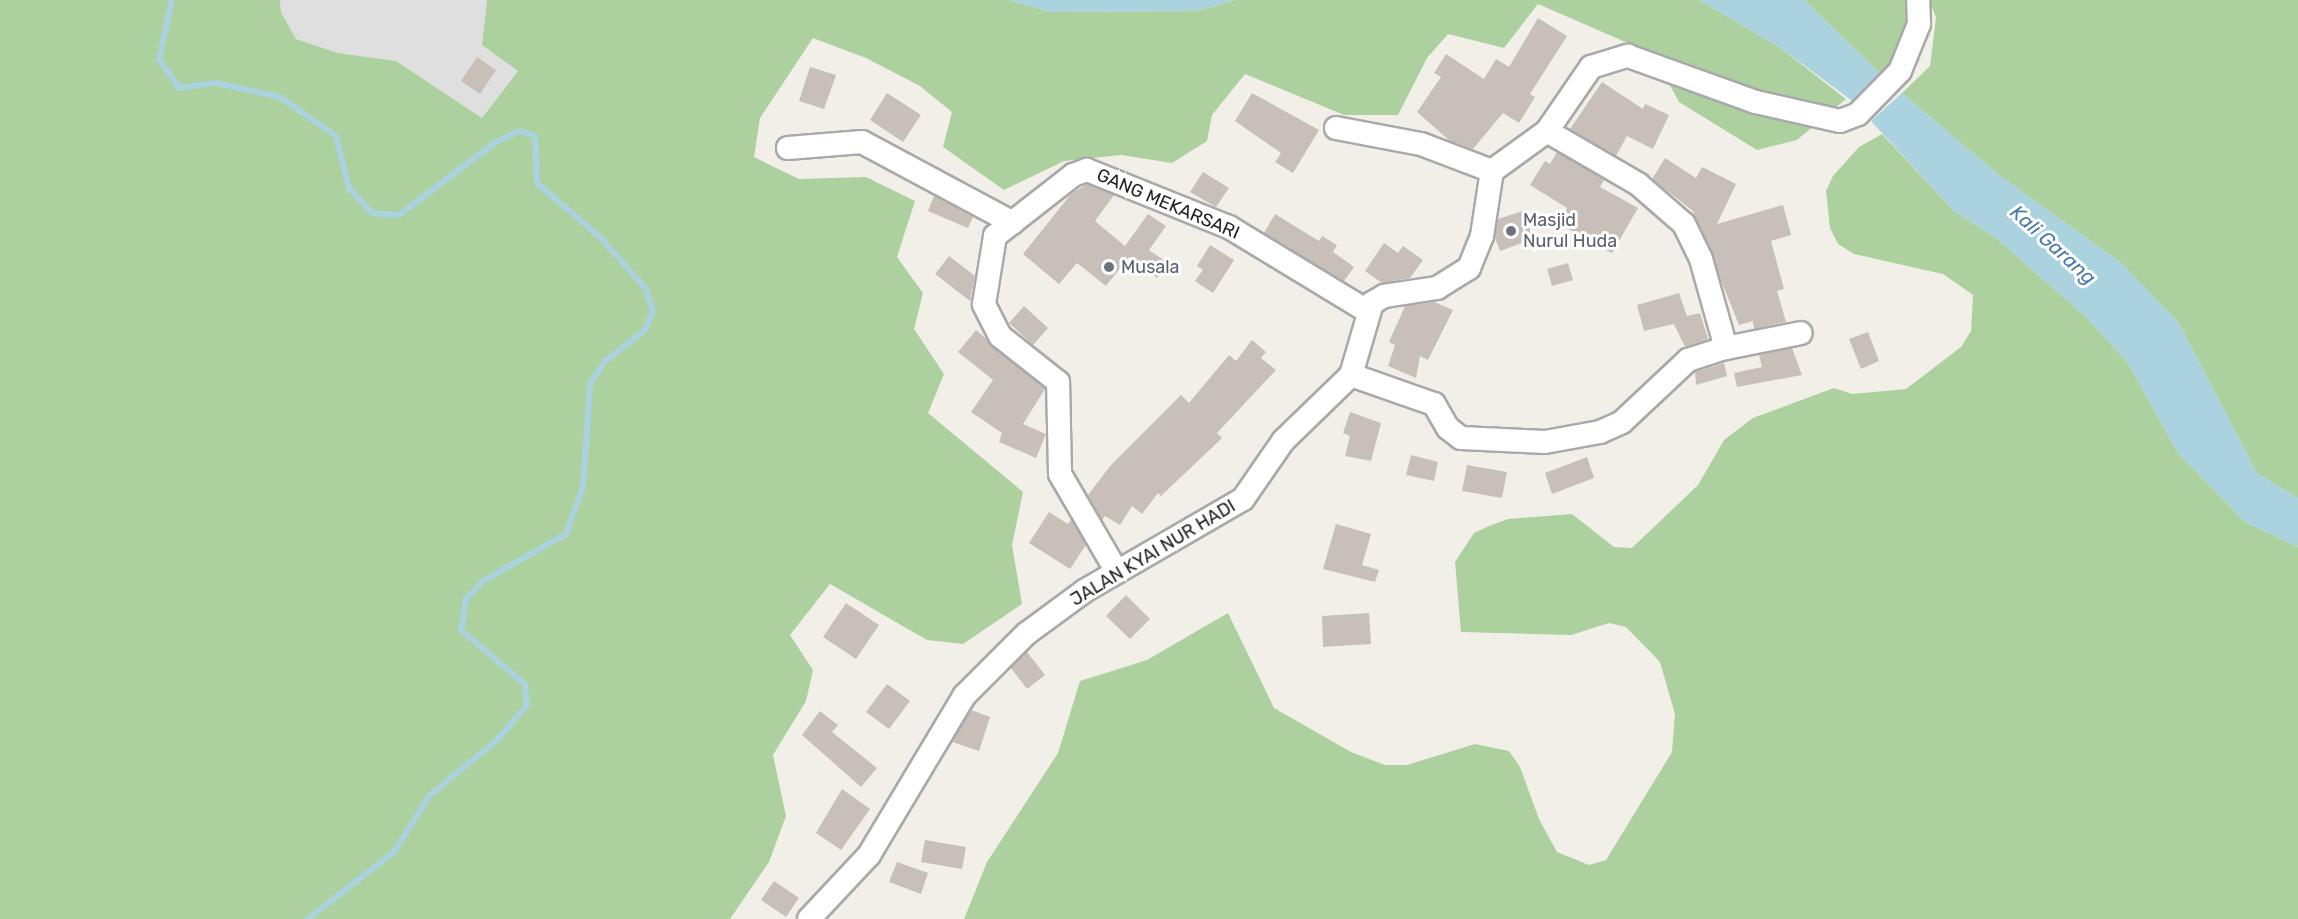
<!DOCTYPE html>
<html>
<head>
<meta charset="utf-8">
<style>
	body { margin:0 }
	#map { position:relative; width:2298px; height:919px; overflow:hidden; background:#f2efe9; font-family:Rubik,sans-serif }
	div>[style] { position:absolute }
	.residential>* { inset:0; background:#e0dfdf }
	.forest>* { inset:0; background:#add19e }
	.water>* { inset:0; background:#aad3df }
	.stream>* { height:6px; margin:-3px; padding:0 3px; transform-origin:3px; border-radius:3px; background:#aad3df }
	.building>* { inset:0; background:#c7bfb8 }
	.roads { filter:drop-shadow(2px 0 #a9a9a9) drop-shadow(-2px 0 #a9a9a9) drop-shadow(0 2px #a9a9a9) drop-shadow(0 -2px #a9a9a9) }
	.minor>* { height:22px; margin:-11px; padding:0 11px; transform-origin:11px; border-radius:11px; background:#fff }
	.dots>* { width:16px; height:16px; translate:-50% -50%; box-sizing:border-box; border:3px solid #fff; border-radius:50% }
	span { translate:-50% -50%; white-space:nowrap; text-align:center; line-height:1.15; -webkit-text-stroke:6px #fff; paint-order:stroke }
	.street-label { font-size:18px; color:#222 }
	.worship-label { font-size:18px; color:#5b616d }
	.left { translate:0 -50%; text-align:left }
	.water-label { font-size:20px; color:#4a7aab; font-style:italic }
</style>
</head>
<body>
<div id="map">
	<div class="residential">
		<i style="clip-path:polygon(280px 0,487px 0,482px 45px,518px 71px,482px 118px,396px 61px,338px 53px,296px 39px,281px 12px)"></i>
	</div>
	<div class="forest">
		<i style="clip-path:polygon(0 0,280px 0,281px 12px,296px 39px,338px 53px,396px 61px,482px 118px,518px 71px,482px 45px,487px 0,1009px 0,1050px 12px,1195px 11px,1236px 0,1699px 0,1778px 46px,1846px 99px,1797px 140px,1757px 150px,1679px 102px,1653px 54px,1538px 4px,1504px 48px,1448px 34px,1427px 58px,1398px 115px,1344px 115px,1245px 74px,1212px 115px,1207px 141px,1172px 163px,1121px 155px,1064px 161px,1004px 190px,943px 147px,952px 112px,920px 86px,866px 58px,813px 38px,760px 118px,754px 157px,799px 179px,866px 177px,915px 201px,897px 257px,923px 293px,914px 329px,944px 374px,928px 413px,1023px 492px,1012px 545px,1022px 604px,963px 644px,927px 640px,830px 584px,790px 635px,813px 670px,806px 701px,773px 755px,786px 816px,769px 862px,730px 919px,0 919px)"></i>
		<i style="clip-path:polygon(1804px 0,1914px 0,1922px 23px,1886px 79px)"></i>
		<i style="clip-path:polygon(1929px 0,2298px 0,2298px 498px,2257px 473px,2178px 322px,2120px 262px,2000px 176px,1902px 93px,1930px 66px,1936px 17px)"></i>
		<i style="clip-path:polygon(1882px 134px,1955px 212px,1995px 237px,2085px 316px,2128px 363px,2178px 453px,2245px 522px,2298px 547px,2298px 919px,964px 919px,987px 862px,1058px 753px,1080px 681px,1147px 660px,1228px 613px,1274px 708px,1351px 752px,1385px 765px,1407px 765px,1475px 744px,1509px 751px,1520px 767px,1539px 819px,1557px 852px,1589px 865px,1606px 860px,1672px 752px,1675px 714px,1660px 662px,1626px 627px,1609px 623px,1571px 635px,1461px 632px,1455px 562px,1474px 533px,1489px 526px,1508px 519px,1572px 514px,1614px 547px,1632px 548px,1698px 485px,1724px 440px,1753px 418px,1834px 388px,1852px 394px,1906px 389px,1961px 347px,1971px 331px,1973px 295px,1943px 274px,1854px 254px,1838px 244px,1830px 228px,1826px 191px,1833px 176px,1859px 147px)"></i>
	</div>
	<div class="water">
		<i style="clip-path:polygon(1009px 0,1236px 0,1195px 11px,1050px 12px)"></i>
		<i style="clip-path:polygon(1699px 0,1804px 0,1886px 79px,1859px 106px,1778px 46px)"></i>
		<i style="clip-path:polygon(1902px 93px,2000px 176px,2120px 262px,2178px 322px,2257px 473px,2298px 498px,2298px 547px,2245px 522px,2178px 453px,2128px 363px,2085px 316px,1995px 237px,1955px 212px,1871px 121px)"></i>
	</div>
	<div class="stream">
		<i style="left:172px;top:0;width:60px;rotate:102.4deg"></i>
		<i style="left:159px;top:59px;width:35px;rotate:55deg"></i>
		<i style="left:179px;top:88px;width:37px;rotate:-8deg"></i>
		<i style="left:216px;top:83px;width:66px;rotate:12.3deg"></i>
		<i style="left:280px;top:97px;width:68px;rotate:34.9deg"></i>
		<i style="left:336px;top:136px;width:54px;rotate:76deg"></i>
		<i style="left:349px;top:188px;width:34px;rotate:47deg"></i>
		<i style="left:372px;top:213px;width:27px;rotate:4deg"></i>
		<i style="left:399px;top:215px;width:121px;rotate:-37deg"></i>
		<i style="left:496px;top:142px;width:26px;rotate:-25deg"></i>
		<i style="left:520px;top:131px;width:16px;rotate:18deg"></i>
		<i style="left:535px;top:136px;width:47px;rotate:87.6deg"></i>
		<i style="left:537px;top:183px;width:84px;rotate:40.7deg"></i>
		<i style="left:601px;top:238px;width:68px;rotate:48.6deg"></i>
		<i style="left:646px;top:289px;width:23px;rotate:72deg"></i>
		<i style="left:653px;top:311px;width:21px;rotate:113deg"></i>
		<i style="left:645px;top:330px;width:51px;rotate:142.2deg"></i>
		<i style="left:605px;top:361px;width:27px;rotate:123deg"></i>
		<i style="left:590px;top:384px;width:103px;rotate:93.9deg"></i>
		<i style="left:583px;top:487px;width:50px;rotate:109.9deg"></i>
		<i style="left:566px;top:534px;width:95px;rotate:150.5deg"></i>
		<i style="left:483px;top:581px;width:25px;rotate:133deg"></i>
		<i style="left:466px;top:599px;width:31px;rotate:99deg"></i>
		<i style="left:461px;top:630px;width:84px;rotate:40.2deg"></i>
		<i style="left:525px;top:684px;width:21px;rotate:85deg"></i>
		<i style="left:527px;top:705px;width:46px;rotate:130.6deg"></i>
		<i style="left:497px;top:740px;width:88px;rotate:140.5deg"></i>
		<i style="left:429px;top:796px;width:66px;rotate:122deg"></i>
		<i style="left:394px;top:852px;width:109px;rotate:142.1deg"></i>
	</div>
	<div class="building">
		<i style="clip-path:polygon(1538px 18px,1567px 36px,1530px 94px,1535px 97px,1519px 123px,1503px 113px,1473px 149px,1450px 141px,1417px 112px,1441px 77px,1434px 73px,1446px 54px,1484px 79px,1496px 59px,1509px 67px)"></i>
		<i style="clip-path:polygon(477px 57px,496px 70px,480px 94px,461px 81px)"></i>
		<i style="clip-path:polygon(810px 67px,836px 75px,824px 109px,799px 101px)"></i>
		<i style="clip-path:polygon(1602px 82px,1643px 109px,1645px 104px,1669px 115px,1653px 149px,1627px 136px,1616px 156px,1570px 129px)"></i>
		<i style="clip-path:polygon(887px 93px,921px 115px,903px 142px,870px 120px)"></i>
		<i style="clip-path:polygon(1252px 93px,1319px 130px,1293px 173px,1275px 162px,1281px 153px,1235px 121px)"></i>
		<i style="clip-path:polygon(1557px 152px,1604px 180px,1600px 187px,1638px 208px,1612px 253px,1561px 225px,1567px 208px,1530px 185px,1545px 161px,1550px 164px)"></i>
		<i style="clip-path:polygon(1665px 158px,1696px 178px,1702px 167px,1736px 184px,1717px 224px,1783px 205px,1791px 235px,1771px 241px,1784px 289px,1777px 291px,1786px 322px,1754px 329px,1753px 321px,1739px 325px,1693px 211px,1652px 179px)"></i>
		<i style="clip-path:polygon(1203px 172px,1229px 188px,1216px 207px,1190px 192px)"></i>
		<i style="clip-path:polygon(1087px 184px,1114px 195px,1095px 221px,1125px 246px,1148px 214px,1166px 226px,1149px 250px,1168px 263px,1157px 278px,1129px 257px,1106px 286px,1077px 263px,1059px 284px,1023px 254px,1071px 194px)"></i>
		<i style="clip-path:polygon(934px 196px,973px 217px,968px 228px,928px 211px)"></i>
		<i style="clip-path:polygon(1523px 211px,1533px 239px,1500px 251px,1495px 238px,1498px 219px)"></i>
		<i style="clip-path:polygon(1275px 214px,1319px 241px,1322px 236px,1337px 245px,1333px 252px,1354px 267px,1344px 281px,1264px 233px)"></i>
		<i style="clip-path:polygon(1384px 243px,1398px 253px,1403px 246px,1423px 260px,1410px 278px,1382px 283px,1365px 271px)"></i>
		<i style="clip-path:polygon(1210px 245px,1234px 260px,1213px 293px,1195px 281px,1203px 270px,1197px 266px)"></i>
		<i style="clip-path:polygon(949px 256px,975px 276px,970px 301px,935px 274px)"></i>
		<i style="clip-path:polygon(1568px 263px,1573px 280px,1552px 286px,1547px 269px)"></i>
		<i style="clip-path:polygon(1679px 293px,1687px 316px,1700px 313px,1708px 339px,1685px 347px,1674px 324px,1644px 331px,1637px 305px)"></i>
		<i style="clip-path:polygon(1434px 302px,1453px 310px,1428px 360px,1420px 356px,1416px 378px,1388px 366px,1395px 345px,1389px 342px,1405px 306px)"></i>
		<i style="clip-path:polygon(1024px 306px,1048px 328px,1033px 345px,1009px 323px)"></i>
		<i style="clip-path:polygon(976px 330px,1045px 389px,1023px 424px,1046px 434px,1036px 458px,999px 442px,1002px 433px,971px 412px,993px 380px,958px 352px)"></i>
		<i style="clip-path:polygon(1868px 332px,1879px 361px,1861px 369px,1849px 339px)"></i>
		<i style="clip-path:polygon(1252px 340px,1266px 352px,1261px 358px,1276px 370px,1217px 433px,1222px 438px,1161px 496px,1158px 493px,1142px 514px,1132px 506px,1120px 525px,1105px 516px,1102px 520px,1088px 495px,1111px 465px,1181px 395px,1189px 403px,1229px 355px,1236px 361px)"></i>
		<i style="clip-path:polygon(1792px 348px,1802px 375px,1737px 387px,1734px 373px,1762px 367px,1759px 355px)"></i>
		<i style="clip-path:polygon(1724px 363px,1727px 376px,1696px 385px,1695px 372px)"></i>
		<i style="clip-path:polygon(1350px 412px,1381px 423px,1371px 461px,1345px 456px,1350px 436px,1343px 433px)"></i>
		<i style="clip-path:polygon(1411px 455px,1438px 462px,1434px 481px,1406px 475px)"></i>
		<i style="clip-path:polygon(1587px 457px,1594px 478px,1552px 494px,1545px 473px)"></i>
		<i style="clip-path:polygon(1467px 465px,1507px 472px,1502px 498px,1462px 491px)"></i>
		<i style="clip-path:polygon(1049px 512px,1068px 524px,1071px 520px,1086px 545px,1070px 569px,1029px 543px)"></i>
		<i style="clip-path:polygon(1336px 524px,1371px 534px,1362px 565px,1379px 570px,1375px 582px,1323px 569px)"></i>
		<i style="clip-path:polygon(1126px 595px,1150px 619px,1130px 639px,1106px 616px)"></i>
		<i style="clip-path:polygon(846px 603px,879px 625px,856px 659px,823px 637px)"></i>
		<i style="clip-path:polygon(1369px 613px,1371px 644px,1323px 647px,1322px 616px)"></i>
		<i style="clip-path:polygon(1027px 652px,1045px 675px,1027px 689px,1011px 668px)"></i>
		<i style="clip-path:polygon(887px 684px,910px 701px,889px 729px,866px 712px)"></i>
		<i style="clip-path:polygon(971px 710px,990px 717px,979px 751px,952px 742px)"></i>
		<i style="clip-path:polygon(820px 711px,838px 725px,832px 732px,877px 768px,861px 787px,802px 735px)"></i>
		<i style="clip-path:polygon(842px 789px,870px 809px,841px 850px,816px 833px)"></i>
		<i style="clip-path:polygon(925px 840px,966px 847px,962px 869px,921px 862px)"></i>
		<i style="clip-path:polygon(897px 862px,928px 873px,921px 894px,889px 882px)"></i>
		<i style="clip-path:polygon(774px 881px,799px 898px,786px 917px,761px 900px)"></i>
	</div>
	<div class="roads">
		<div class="minor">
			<i style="left:1336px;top:128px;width:86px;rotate:10.7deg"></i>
			<i style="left:1421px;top:144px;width:76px;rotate:20.8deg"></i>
			<i style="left:788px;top:148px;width:74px;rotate:-4.6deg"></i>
			<i style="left:862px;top:142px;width:171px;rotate:28.2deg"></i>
			<i style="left:1726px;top:348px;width:76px;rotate:-11.3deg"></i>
			<i style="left:1351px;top:375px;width:88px;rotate:19.3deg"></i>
			<i style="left:1434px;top:404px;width:28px;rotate:60deg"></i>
			<i style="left:1448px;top:428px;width:16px;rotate:38deg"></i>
			<i style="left:1461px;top:438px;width:84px;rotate:2.7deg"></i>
			<i style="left:1545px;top:442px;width:56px;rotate:-10.3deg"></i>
			<i style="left:1600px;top:432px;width:24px;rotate:-24deg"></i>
			<i style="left:1622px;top:422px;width:91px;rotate:-43.2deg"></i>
			<i style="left:1688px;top:360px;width:40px;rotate:-18deg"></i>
			<i style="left:1726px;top:348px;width:92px;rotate:-105.7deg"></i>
			<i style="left:1701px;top:259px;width:39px;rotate:-116deg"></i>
			<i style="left:1684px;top:224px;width:61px;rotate:-139deg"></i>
			<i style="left:1638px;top:184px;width:105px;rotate:-149.8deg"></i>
			<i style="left:1117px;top:572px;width:113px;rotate:-120.2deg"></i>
			<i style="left:1060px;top:474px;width:92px;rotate:-91.2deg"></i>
			<i style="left:1058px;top:382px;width:74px;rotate:-141.6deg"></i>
			<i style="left:1000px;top:336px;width:36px;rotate:-117deg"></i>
			<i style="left:984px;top:304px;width:69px;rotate:-80.8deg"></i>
			<i style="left:995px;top:236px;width:99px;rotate:-38deg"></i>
			<i style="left:1073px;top:175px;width:15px;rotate:-20deg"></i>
			<i style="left:1087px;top:170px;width:153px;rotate:21.9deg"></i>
			<i style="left:1229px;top:227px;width:162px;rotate:31.3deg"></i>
			<i style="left:809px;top:919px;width:88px;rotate:-46.8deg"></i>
			<i style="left:869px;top:855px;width:185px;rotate:-59.1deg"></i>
			<i style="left:964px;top:696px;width:88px;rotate:-45deg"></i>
			<i style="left:1026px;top:634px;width:74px;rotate:-36.3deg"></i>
			<i style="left:1086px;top:590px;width:181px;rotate:-30.1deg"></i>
			<i style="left:1243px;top:499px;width:70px;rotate:-55.4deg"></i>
			<i style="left:1283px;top:441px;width:95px;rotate:-44.1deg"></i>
			<i style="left:1351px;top:375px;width:75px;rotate:-73.7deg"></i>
			<i style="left:1372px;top:303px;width:14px;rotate:-30deg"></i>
			<i style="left:1384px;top:296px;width:54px;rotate:-8.6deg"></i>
			<i style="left:1437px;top:288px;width:38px;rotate:-32deg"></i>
			<i style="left:1469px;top:268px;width:35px;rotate:-68deg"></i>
			<i style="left:1482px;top:236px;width:66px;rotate:-81.3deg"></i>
			<i style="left:1492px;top:171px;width:68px;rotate:-36deg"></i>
			<i style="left:1547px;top:131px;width:78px;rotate:-55.5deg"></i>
			<i style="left:1591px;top:67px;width:39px;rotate:-17deg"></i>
			<i style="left:1628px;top:56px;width:136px;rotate:19.8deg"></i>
			<i style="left:1756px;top:102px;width:86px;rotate:12.7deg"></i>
			<i style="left:1840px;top:121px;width:19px;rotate:-21deg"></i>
			<i style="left:1858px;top:114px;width:60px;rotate:-45.7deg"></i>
			<i style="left:1900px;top:71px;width:51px;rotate:-68deg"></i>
			<i style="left:1919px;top:24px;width:24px;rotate:-92deg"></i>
		</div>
	</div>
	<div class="dots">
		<i style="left:1511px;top:231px;background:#6b7280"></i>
		<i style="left:1109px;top:267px;background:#6b7280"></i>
	</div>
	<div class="street-label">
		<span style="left:1168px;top:204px;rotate:23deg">GANG MEKARSARI</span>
		<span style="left:1153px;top:553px;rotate:-31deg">JALAN KYAI NUR HADI</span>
	</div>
	<div class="worship-label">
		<span class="left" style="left:1523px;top:231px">Masjid<br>Nurul Huda</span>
		<span class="left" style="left:1121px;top:267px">Musala</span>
	</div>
	<div class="water-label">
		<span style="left:2053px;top:245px;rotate:42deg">Kali Garang</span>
	</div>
</div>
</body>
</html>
